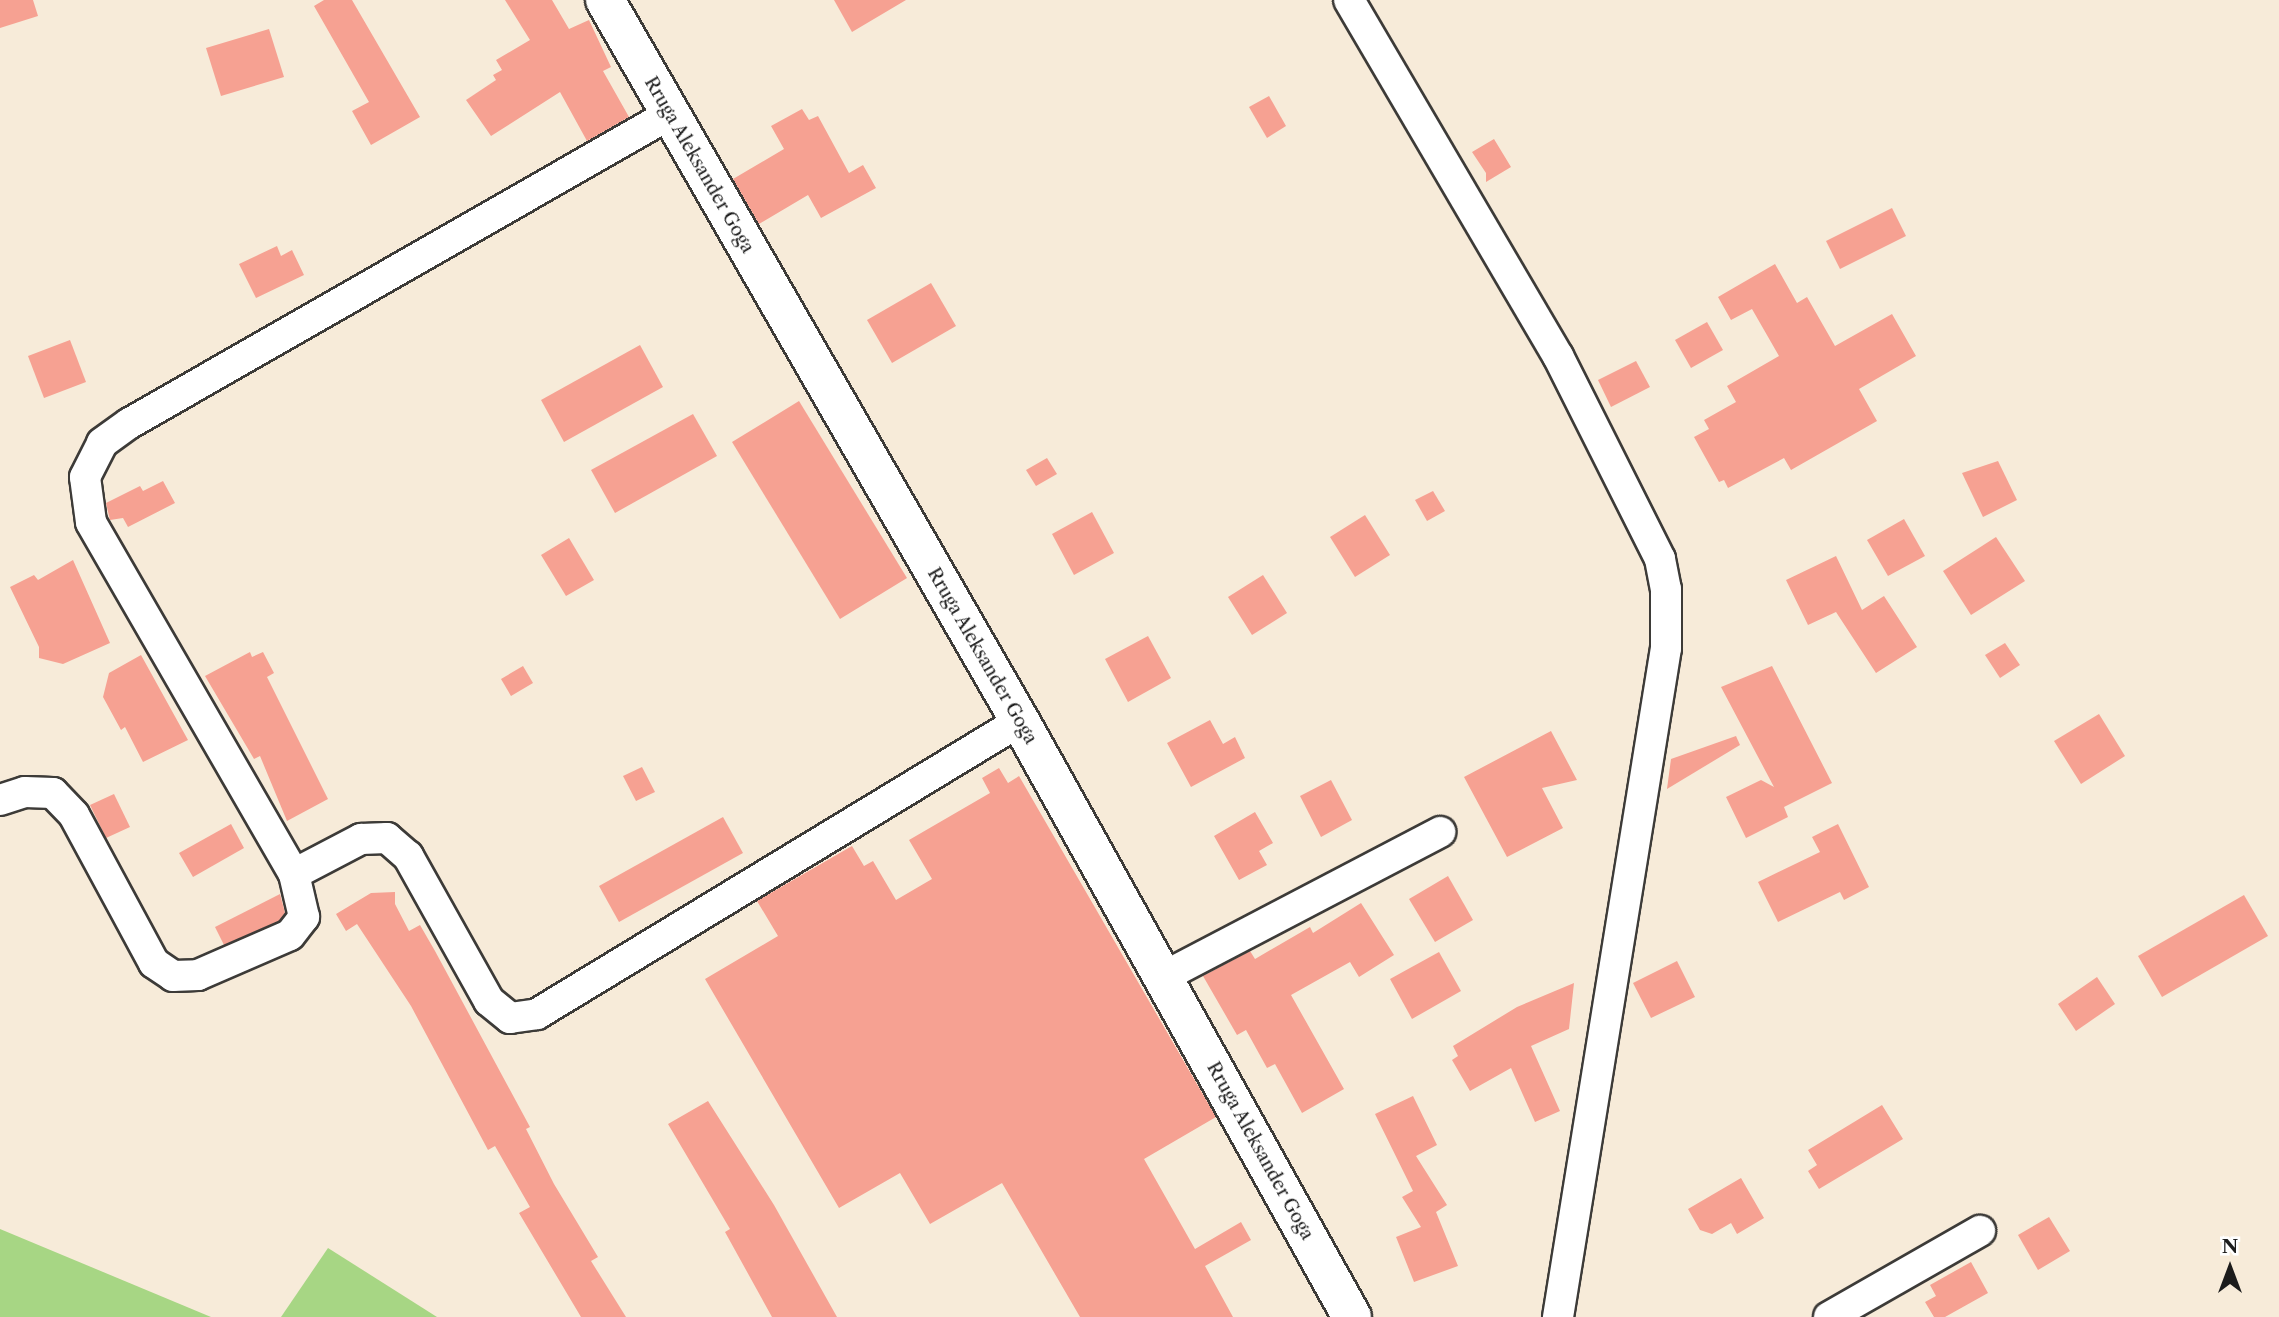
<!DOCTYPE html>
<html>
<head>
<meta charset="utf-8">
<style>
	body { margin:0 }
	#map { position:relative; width:2279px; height:1317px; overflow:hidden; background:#f7ebd9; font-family:"Libre Caslon Text",serif }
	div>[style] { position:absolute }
	.green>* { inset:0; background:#a7d684 }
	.building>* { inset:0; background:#f6a192 }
	.roads { filter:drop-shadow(2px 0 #3d3b38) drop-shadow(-2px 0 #3d3b38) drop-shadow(0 2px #3d3b38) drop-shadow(0 -2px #3d3b38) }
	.minor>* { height:30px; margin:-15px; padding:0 15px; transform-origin:15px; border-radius:15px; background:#fff }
	.secondary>* { height:38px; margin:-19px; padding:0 19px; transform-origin:19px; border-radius:19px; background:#fff }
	span { translate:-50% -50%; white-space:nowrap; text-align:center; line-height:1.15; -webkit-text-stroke:7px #fff; paint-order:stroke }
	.street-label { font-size:18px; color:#1c1c1c }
	.north { position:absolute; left:2195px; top:1233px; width:70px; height:70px; -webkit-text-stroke:5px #fff; paint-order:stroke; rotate:0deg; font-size:19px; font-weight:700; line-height:28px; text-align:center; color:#1c1c1c }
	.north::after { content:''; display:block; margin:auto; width:24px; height:32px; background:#1c1c1c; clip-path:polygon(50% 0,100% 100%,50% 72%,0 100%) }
</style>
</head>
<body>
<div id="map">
	<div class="green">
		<i style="clip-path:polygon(0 1229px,211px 1317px,0 1317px)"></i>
		<i style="clip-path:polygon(328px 1248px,437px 1317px,281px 1317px)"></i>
	</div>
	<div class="building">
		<i style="clip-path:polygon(0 0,33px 0,38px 16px,0 28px)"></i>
		<i style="clip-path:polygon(324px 0,352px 0,420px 117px,371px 145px,352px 111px,369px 102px,314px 6px)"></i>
		<i style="clip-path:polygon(505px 0,552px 0,569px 29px,589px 20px,611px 67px,603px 71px,629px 117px,587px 141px,560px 92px,491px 136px,466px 100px,496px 80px,493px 75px,502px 70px,496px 60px,530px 40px)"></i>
		<i style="clip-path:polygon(834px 0,906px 0,852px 32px)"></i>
		<i style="clip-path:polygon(269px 29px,284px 77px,221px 96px,206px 48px)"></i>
		<i style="clip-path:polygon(1269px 96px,1286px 126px,1267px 138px,1249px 107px)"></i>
		<i style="clip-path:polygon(802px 109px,809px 120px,818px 116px,849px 173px,863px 165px,876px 188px,821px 218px,808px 195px,759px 224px,733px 179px,784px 149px,771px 126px)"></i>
		<i style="clip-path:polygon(1494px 139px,1511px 167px,1486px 182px,1486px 173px,1472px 152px)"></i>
		<i style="clip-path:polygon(1892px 208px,1906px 236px,1840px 269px,1826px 241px)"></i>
		<i style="clip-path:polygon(277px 246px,281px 256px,292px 250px,304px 275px,256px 298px,239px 264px)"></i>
		<i style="clip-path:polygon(1775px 264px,1797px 303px,1807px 297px,1835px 346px,1892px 314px,1916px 356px,1859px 389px,1877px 421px,1791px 470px,1784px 458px,1728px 488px,1724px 480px,1719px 482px,1694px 437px,1709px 429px,1704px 420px,1736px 402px,1727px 386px,1779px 356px,1752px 309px,1731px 320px,1718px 297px)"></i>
		<i style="clip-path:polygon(931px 283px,956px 326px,892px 363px,867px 320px)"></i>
		<i style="clip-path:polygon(1707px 322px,1723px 350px,1691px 368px,1675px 340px)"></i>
		<i style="clip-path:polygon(70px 340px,86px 382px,44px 398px,28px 356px)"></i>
		<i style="clip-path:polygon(640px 345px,663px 387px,564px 442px,541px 400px)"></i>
		<i style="clip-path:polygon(1636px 361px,1650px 387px,1611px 407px,1598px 380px)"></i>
		<i style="clip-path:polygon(799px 401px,907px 578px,840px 619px,732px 442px)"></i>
		<i style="clip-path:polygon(693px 414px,717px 456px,615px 513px,591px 470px)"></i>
		<i style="clip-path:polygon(1047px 458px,1057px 474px,1036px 486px,1026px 470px)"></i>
		<i style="clip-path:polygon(1998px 461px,2017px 500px,1983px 517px,1962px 473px)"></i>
		<i style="clip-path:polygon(163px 481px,175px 503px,128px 527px,123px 518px,110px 520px,106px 503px,140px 486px,143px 491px)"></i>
		<i style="clip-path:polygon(1433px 491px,1445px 511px,1427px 521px,1415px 500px)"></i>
		<i style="clip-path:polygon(1092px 512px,1114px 553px,1074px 575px,1052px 534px)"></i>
		<i style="clip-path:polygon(1365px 515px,1390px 555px,1355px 577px,1330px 537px)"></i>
		<i style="clip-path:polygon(1904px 519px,1925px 556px,1888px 576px,1867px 540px)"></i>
		<i style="clip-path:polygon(1996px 537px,2025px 581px,1971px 615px,1943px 571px)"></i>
		<i style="clip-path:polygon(569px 538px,594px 580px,566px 596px,541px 555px)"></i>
		<i style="clip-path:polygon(1836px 556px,1862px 610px,1884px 596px,1917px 647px,1876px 673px,1836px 612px,1808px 625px,1786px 580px)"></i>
		<i style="clip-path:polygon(73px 560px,110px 643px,63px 664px,39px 658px,39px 647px,10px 587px,34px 575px,38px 580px)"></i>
		<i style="clip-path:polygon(1263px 575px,1287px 613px,1252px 635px,1228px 597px)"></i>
		<i style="clip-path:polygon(1148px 636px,1171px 678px,1128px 702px,1105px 659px)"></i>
		<i style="clip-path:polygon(2005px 643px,2020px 665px,2000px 678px,1985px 655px)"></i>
		<i style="clip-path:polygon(250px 652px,252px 657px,263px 652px,274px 673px,267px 677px,328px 799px,287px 821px,260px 756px,254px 759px,205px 676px)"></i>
		<i style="clip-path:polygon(141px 655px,188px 740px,143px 762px,125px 727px,121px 730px,103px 697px,109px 673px)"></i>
		<i style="clip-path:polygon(523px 666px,533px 683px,511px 696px,501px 679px)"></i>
		<i style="clip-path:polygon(1772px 666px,1832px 783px,1784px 807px,1788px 817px,1746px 838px,1726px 797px,1761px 780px,1774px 787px,1721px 687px)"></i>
		<i style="clip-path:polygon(2099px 714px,2125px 756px,2081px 784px,2054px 741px)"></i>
		<i style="clip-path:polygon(1210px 720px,1223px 744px,1235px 737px,1245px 758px,1191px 787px,1167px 743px)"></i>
		<i style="clip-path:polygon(1551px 731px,1577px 780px,1542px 788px,1563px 828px,1507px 857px,1464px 777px)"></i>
		<i style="clip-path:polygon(1736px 736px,1740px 745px,1667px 789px,1671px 759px)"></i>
		<i style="clip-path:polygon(642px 767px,655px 792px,636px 801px,623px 776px)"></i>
		<i style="clip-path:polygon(999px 768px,1008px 783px,1019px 776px,1216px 1117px,1144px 1159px,1195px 1249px,1241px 1222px,1251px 1240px,1205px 1266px,1233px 1317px,1080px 1317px,1002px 1183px,930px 1224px,900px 1173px,839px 1208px,705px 979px,778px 936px,757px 901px,852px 846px,864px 866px,873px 861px,896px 900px,932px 879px,909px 840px,990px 793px,982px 778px)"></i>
		<i style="clip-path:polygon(1331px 780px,1352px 820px,1321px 837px,1300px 796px)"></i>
		<i style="clip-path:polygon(114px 794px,130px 827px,106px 838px,90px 805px)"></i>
		<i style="clip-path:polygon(1255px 812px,1273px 843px,1259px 851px,1267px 865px,1239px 880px,1214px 836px)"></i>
		<i style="clip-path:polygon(723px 817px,743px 853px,619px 922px,599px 886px)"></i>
		<i style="clip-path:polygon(231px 824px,244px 848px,193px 877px,179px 853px)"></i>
		<i style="clip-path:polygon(1838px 824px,1869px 887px,1844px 900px,1840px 892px,1778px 922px,1758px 882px,1820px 852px,1812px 837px)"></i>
		<i style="clip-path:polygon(1448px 876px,1473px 920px,1435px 942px,1409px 899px)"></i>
		<i style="clip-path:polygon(395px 892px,395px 904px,409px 931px,420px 925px,435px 951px,530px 1127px,526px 1129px,554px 1184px,598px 1257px,591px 1261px,626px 1317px,581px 1317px,519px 1213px,530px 1207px,495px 1146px,488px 1150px,411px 1006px,357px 924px,346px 931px,336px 914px,371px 893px)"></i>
		<i style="clip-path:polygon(280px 894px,285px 913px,279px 921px,224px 945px,215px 927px)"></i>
		<i style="clip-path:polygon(2244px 895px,2268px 936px,2162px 997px,2138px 956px)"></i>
		<i style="clip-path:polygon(1361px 903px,1394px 955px,1359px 977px,1350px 962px,1291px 995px,1344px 1089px,1302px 1113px,1275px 1064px,1267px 1068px,1246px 1030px,1237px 1035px,1203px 976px,1250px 951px,1255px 959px,1310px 927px,1313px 933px)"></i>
		<i style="clip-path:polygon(1439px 952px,1461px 991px,1412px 1019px,1390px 979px)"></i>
		<i style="clip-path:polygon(1677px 961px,1695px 997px,1651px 1018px,1633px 983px)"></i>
		<i style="clip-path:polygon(2097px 977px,2115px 1004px,2076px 1031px,2058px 1004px)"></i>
		<i style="clip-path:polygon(1574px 983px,1569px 1029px,1531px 1046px,1560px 1111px,1535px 1122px,1511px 1068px,1470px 1091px,1452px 1060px,1458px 1056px,1453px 1046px,1517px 1007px)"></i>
		<i style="clip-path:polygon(1413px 1096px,1437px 1145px,1416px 1156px,1447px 1205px,1436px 1212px,1458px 1266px,1414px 1282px,1396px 1237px,1421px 1227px,1402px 1197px,1413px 1191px,1375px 1114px)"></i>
		<i style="clip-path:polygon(708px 1101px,774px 1205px,837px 1317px,772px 1317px,725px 1232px,730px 1229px,668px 1124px)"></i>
		<i style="clip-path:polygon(1882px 1105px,1903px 1139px,1819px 1189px,1808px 1171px,1817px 1165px,1808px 1150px)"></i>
		<i style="clip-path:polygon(1741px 1178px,1764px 1218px,1737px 1234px,1731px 1223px,1712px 1234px,1700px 1230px,1688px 1209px)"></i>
		<i style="clip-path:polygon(2049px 1217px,2070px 1251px,2038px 1270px,2018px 1235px)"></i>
		<i style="clip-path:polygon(1971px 1262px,1988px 1293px,1945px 1317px,1934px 1317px,1925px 1302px,1936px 1296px,1930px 1285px)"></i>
	</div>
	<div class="roads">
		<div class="minor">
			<i style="left:1349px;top:0;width:413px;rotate:59.6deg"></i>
			<i style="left:1558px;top:356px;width:227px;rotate:63.3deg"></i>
			<i style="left:1660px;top:559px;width:31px;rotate:79deg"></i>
			<i style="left:1666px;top:589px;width:59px;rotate:90deg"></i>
			<i style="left:1666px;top:648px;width:678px;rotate:99.17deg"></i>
			<i style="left:0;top:800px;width:26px;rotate:-18deg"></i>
			<i style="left:25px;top:792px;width:28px;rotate:2deg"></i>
			<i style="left:53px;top:793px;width:30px;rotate:46deg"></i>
			<i style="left:74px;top:815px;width:168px;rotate:61.6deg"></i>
			<i style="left:154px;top:963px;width:23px;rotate:34deg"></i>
			<i style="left:173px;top:976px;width:25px;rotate:-2deg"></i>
			<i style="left:198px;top:975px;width:100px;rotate:-23.5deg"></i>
			<i style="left:290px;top:935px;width:23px;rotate:-52deg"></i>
			<i style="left:304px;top:917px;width:44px;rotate:-103.1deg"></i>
			<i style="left:294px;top:874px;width:406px;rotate:-120deg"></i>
			<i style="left:91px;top:522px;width:45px;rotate:-97.6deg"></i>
			<i style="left:85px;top:477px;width:38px;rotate:-63deg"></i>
			<i style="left:102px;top:443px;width:34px;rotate:-36deg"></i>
			<i style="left:130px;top:423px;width:622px;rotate:-29.78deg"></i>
			<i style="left:294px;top:874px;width:76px;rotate:-27.6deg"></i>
			<i style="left:361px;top:839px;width:26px;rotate:-2deg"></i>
			<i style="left:387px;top:838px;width:28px;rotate:41deg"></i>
			<i style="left:408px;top:856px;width:166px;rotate:60.8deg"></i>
			<i style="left:489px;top:1001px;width:27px;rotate:39deg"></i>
			<i style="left:510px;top:1018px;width:27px;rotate:-8deg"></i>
			<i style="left:537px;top:1014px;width:565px;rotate:-31.24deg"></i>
			<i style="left:1163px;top:977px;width:313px;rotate:-27.6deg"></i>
			<i style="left:1829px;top:1317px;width:174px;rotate:-29.7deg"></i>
		</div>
		<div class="secondary">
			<i style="left:605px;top:0;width:832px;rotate:60.08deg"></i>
			<i style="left:1020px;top:721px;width:682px;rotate:60.88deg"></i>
		</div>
	</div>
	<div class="street-label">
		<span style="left:699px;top:165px;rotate:60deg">Rruga Aleksander Goga</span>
		<span style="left:982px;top:656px;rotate:60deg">Rruga Aleksander Goga</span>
		<span style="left:1260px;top:1151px;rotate:61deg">Rruga Aleksander Goga</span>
	</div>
	<div class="north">N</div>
</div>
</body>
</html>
